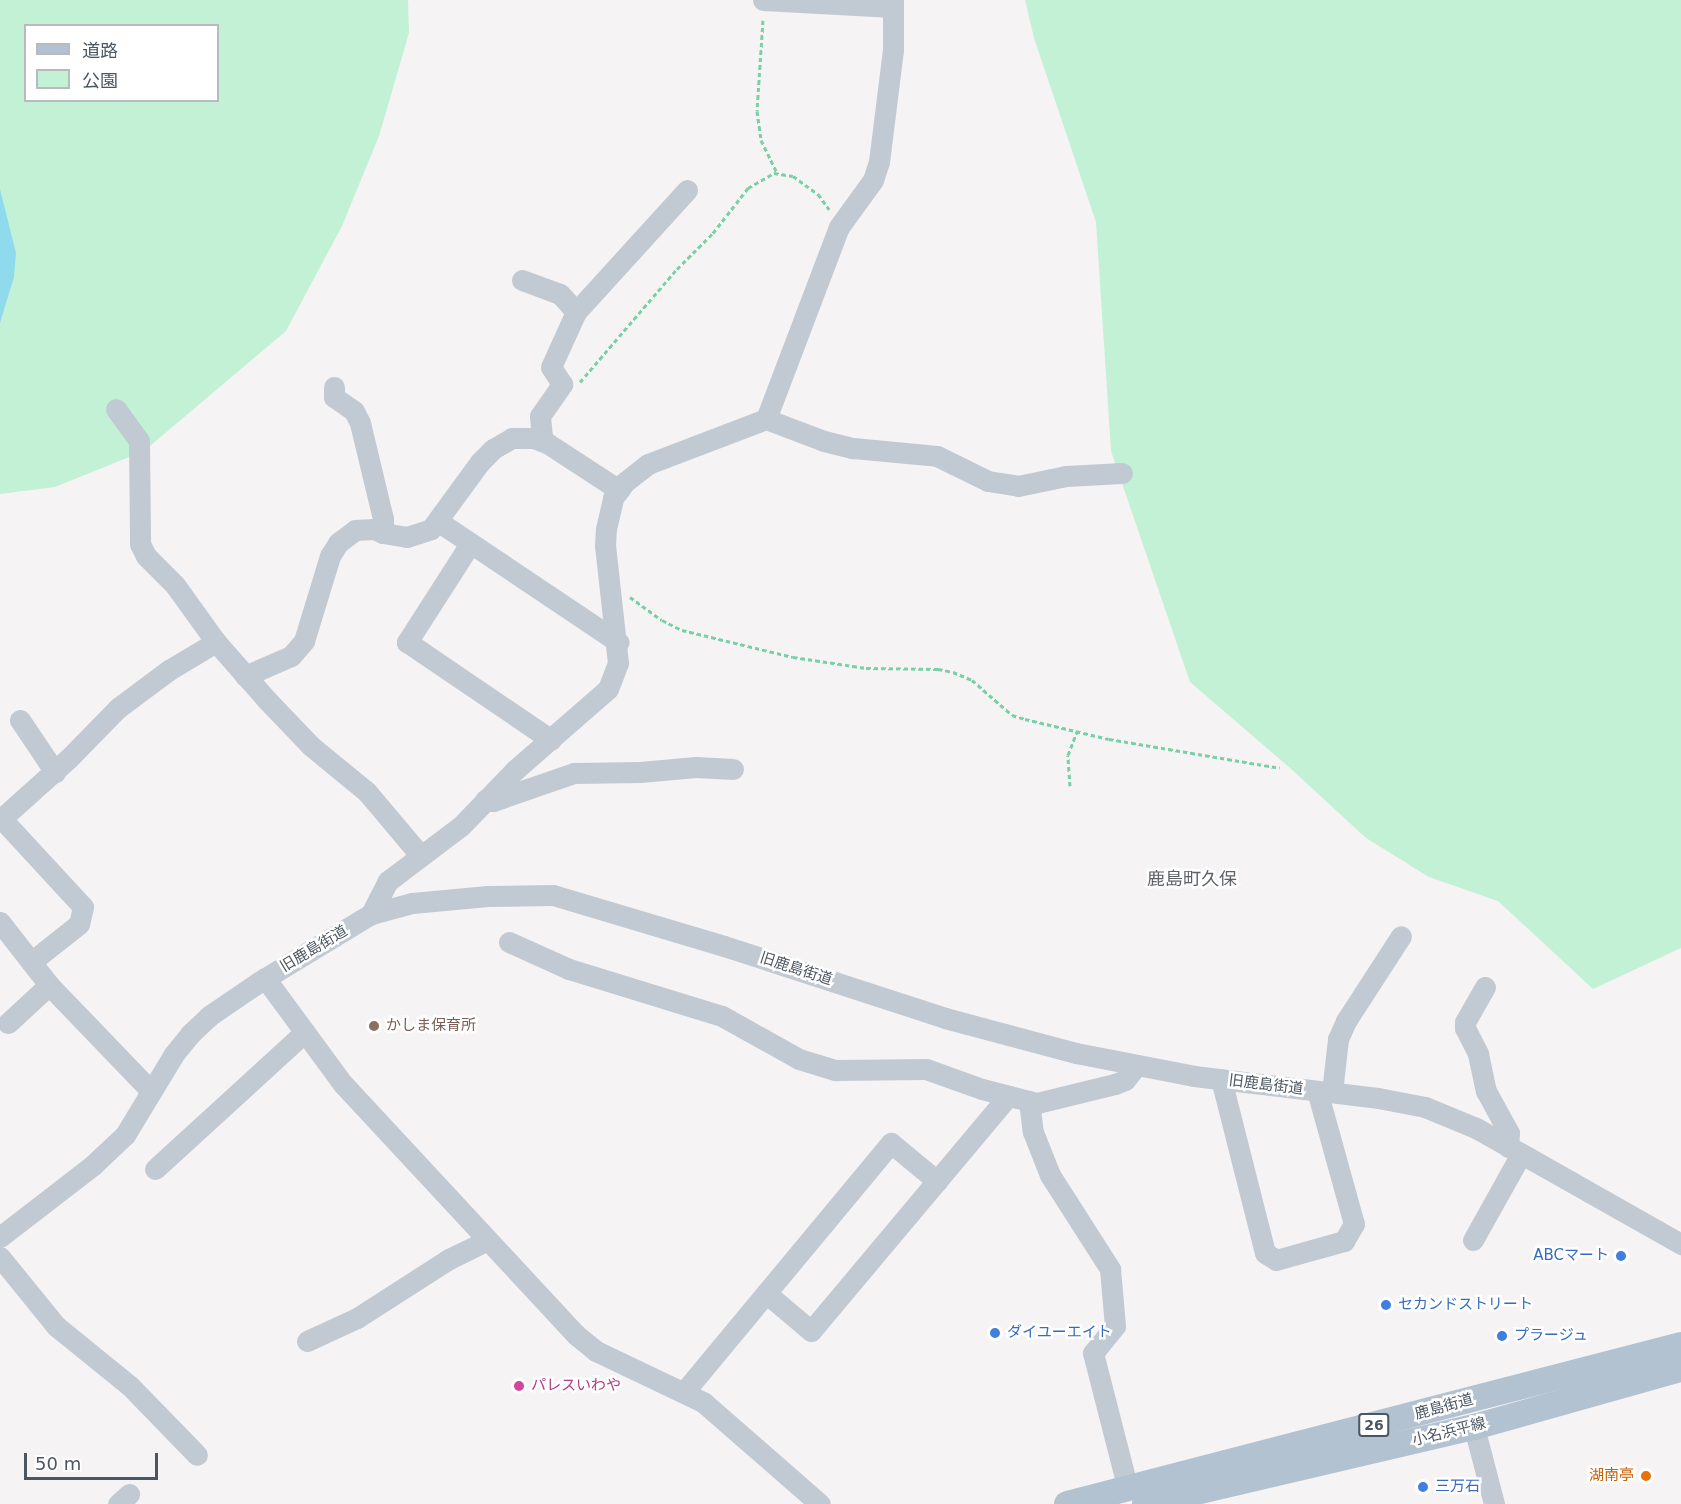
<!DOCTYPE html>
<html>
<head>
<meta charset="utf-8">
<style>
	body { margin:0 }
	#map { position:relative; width:1681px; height:1504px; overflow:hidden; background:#f5f3f3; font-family:"DejaVu Sans","Noto Sans JP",sans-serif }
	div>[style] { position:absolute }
	.green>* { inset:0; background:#c3f1d5 }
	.water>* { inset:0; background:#90daee }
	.path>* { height:3px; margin-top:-1.5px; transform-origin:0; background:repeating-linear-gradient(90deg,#7ad0a6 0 4.5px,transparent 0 7.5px) }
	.minor>* { height:21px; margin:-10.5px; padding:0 10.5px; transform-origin:10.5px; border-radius:10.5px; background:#c1cad2 }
	.major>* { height:26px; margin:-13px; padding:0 13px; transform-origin:13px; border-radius:13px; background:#b3c2d1 }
	.dots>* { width:16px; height:16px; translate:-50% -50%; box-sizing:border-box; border:3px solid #fff; border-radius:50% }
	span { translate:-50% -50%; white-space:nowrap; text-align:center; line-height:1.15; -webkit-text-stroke:5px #fff; paint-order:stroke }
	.shield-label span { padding:2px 4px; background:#fff; border:2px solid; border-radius:4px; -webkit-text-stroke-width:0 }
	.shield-label { font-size:14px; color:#4a5661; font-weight:700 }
	.street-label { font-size:15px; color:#4a5661 }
	.education-label { font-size:15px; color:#785e54 }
	.left { translate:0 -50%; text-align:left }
	.shop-label { font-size:15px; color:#366cbe }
	.right { translate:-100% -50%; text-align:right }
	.hotel-label { font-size:15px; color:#b23c85 }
	.food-label { font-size:15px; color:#c56008 }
	.quarter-label { font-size:18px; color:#5f6368 }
	.legend { position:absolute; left:24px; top:24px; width:195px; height:78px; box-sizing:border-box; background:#fff; border:2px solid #b7bbc0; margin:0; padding:8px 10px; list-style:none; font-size:18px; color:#4a5661 }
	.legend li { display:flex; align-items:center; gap:12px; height:30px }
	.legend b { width:30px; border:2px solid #b7bbc0 }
	.scale { position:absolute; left:24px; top:1453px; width:134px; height:27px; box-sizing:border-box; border:3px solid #4a5661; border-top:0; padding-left:8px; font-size:18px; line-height:21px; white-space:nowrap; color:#4a5661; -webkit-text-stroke:4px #fff; paint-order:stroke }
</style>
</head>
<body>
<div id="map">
	<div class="green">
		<i style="clip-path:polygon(evenodd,0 0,408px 0,409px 33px,379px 136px,342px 226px,286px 331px,144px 451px,55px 487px,0 494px,0 0,26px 26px,218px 26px,218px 100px,26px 100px,26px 26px)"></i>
		<i style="clip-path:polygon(1025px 0,1681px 0,1681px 948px,1593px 989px,1498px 901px,1429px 877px,1366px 838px,1289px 767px,1190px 682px,1111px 451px,1096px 222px,1034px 38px)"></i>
	</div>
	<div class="water">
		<i style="clip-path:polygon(0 189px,16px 253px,14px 277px,0 323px)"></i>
	</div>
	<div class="path">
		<i style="left:763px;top:20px;width:91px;rotate:93.8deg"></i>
		<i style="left:757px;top:111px;width:29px;rotate:82deg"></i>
		<i style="left:761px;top:140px;width:37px;rotate:64deg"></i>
		<i style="left:580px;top:382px;width:149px;rotate:-49.4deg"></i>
		<i style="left:677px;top:269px;width:51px;rotate:-45deg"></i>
		<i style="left:713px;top:233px;width:57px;rotate:-52.1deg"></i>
		<i style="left:748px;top:188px;width:30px;rotate:-30deg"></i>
		<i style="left:774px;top:173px;width:19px;rotate:9deg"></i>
		<i style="left:793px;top:176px;width:31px;rotate:36deg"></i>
		<i style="left:818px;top:194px;width:19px;rotate:54deg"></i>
		<i style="left:630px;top:597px;width:39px;rotate:36deg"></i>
		<i style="left:662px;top:620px;width:22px;rotate:27deg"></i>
		<i style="left:682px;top:630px;width:114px;rotate:13.7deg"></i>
		<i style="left:793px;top:657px;width:74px;rotate:8.6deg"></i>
		<i style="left:866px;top:668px;width:72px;rotate:0.8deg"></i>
		<i style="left:938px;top:669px;width:15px;rotate:11deg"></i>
		<i style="left:953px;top:672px;width:21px;rotate:23deg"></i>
		<i style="left:972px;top:680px;width:53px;rotate:41.2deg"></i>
		<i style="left:1012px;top:715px;width:14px;rotate:17deg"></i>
		<i style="left:1025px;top:719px;width:86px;rotate:13.4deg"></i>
		<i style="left:1109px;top:739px;width:173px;rotate:9.6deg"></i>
		<i style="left:1070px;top:786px;width:31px;rotate:-94deg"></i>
		<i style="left:1068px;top:755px;width:25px;rotate:-69deg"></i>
	</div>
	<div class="minor">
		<i style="left:763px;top:0;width:130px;rotate:3.1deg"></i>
		<i style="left:522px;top:280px;width:40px;rotate:20.2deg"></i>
		<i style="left:560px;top:294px;width:24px;rotate:48deg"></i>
		<i style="left:334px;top:387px;width:10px;rotate:90deg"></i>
		<i style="left:334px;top:397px;width:24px;rotate:35deg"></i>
		<i style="left:354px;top:411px;width:13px;rotate:63deg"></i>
		<i style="left:360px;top:423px;width:99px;rotate:76.5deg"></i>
		<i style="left:383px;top:519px;width:14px;rotate:90deg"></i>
		<i style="left:116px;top:409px;width:39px;rotate:54deg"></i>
		<i style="left:139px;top:441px;width:103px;rotate:89.4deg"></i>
		<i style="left:140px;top:544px;width:13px;rotate:63deg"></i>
		<i style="left:146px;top:556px;width:41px;rotate:45deg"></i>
		<i style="left:175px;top:585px;width:70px;rotate:54.3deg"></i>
		<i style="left:216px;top:642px;width:76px;rotate:48.7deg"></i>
		<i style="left:266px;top:699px;width:65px;rotate:46.2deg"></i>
		<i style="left:311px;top:746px;width:72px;rotate:39.4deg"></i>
		<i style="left:367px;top:792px;width:82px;rotate:49.9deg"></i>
		<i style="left:766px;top:419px;width:205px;rotate:-69.2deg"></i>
		<i style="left:839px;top:227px;width:58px;rotate:-54.1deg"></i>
		<i style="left:873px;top:180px;width:19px;rotate:-72deg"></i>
		<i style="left:879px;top:162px;width:113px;rotate:-82.9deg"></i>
		<i style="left:893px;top:50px;width:50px;rotate:-90deg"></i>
		<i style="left:542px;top:436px;width:20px;rotate:-96deg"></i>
		<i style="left:540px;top:416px;width:39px;rotate:-55deg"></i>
		<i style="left:562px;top:384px;width:20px;rotate:-123deg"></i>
		<i style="left:551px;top:367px;width:60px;rotate:-65.6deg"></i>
		<i style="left:576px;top:312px;width:165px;rotate:-47.7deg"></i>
		<i style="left:439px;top:522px;width:216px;rotate:33.8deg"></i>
		<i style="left:470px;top:544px;width:117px;rotate:122.7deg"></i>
		<i style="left:407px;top:642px;width:174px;rotate:34.2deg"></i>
		<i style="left:245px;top:676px;width:50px;rotate:-23.5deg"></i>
		<i style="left:291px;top:656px;width:20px;rotate:-49deg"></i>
		<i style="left:304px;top:641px;width:89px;rotate:-73deg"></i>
		<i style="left:330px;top:556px;width:15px;rotate:-58deg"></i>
		<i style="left:338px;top:543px;width:21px;rotate:-37deg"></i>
		<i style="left:355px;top:530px;width:19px;rotate:-3deg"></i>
		<i style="left:374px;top:529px;width:10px;rotate:24deg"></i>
		<i style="left:383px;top:533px;width:24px;rotate:9deg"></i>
		<i style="left:407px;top:537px;width:25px;rotate:-18deg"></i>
		<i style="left:431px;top:529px;width:83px;rotate:-53.8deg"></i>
		<i style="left:480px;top:462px;width:18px;rotate:-45deg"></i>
		<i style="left:493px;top:449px;width:22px;rotate:-30deg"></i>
		<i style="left:512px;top:438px;width:21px"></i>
		<i style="left:533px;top:438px;width:15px;rotate:20deg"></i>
		<i style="left:547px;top:443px;width:86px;rotate:33.1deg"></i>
		<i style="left:20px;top:720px;width:63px;rotate:56.1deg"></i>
		<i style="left:485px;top:800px;width:8px;rotate:7deg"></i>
		<i style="left:493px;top:801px;width:86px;rotate:-19.1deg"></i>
		<i style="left:574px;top:773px;width:66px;rotate:-0.9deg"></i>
		<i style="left:640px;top:772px;width:56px;rotate:-5.1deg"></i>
		<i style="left:696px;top:767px;width:37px;rotate:3deg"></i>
		<i style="left:1px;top:818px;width:121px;rotate:47.3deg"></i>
		<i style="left:83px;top:907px;width:17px;rotate:103deg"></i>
		<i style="left:79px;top:924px;width:61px;rotate:141.6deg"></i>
		<i style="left:0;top:820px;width:93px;rotate:-41.9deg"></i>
		<i style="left:69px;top:758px;width:70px;rotate:-45.6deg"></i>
		<i style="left:118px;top:708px;width:64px;rotate:-36.7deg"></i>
		<i style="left:169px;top:670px;width:55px;rotate:-30.8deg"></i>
		<i style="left:371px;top:914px;width:37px;rotate:-63deg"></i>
		<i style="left:388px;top:881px;width:91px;rotate:-37deg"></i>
		<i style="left:461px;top:826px;width:78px;rotate:-46deg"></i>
		<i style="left:515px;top:770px;width:123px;rotate:-41.1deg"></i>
		<i style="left:608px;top:689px;width:28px;rotate:-69deg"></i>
		<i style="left:618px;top:663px;width:118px;rotate:-96.3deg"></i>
		<i style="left:605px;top:546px;width:17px;rotate:-87deg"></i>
		<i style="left:606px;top:529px;width:32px;rotate:-77deg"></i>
		<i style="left:613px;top:498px;width:20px;rotate:-53deg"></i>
		<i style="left:625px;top:482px;width:29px;rotate:-38deg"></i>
		<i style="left:648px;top:464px;width:126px;rotate:-20.9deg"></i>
		<i style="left:766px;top:419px;width:62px;rotate:20.8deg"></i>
		<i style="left:824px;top:441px;width:30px;rotate:14deg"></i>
		<i style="left:853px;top:448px;width:84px;rotate:5.4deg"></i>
		<i style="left:937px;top:456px;width:57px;rotate:26.1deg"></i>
		<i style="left:988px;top:481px;width:30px;rotate:9deg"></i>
		<i style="left:1018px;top:486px;width:49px;rotate:-11.8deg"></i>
		<i style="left:1066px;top:476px;width:56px;rotate:-3.1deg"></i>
		<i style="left:0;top:922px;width:80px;rotate:52.1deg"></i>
		<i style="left:49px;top:985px;width:147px;rotate:46.1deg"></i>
		<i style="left:509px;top:942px;width:66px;rotate:24.2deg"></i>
		<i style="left:569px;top:969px;width:160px;rotate:17.1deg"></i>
		<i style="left:722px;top:1016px;width:88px;rotate:29.2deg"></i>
		<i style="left:799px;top:1059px;width:38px;rotate:17deg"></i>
		<i style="left:835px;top:1070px;width:91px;rotate:-0.6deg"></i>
		<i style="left:926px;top:1069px;width:59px;rotate:19.7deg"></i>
		<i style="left:982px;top:1089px;width:57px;rotate:14.3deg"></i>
		<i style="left:1037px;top:1103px;width:80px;rotate:-13.7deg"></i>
		<i style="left:1115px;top:1084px;width:11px;rotate:-22deg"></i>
		<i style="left:1125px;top:1080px;width:19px;rotate:-51deg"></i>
		<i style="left:265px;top:978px;width:132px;rotate:53.7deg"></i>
		<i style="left:343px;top:1084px;width:341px;rotate:47.1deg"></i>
		<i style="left:575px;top:1334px;width:27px;rotate:39deg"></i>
		<i style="left:596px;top:1351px;width:119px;rotate:25.5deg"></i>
		<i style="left:703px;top:1402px;width:155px;rotate:41.1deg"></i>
		<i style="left:1485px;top:987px;width:40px;rotate:119.7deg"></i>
		<i style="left:1465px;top:1022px;width:6px;rotate:90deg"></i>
		<i style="left:1465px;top:1028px;width:29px;rotate:63deg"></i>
		<i style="left:1478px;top:1054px;width:38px;rotate:78deg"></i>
		<i style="left:1486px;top:1091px;width:48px;rotate:61.3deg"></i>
		<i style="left:1509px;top:1133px;width:14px;rotate:94deg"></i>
		<i style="left:8px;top:1023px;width:56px;rotate:-42.8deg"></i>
		<i style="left:1221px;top:1079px;width:179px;rotate:75.8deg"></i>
		<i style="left:1265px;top:1253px;width:13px;rotate:32deg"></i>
		<i style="left:1276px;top:1260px;width:71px;rotate:-15.6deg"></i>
		<i style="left:1344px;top:1241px;width:20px;rotate:-60deg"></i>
		<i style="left:1354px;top:1224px;width:138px;rotate:-105.5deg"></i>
		<i style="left:1332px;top:1092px;width:53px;rotate:-83.5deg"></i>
		<i style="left:1338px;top:1039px;width:20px;rotate:-66deg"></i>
		<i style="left:1346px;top:1021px;width:101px;rotate:-57.1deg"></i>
		<i style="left:1029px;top:1101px;width:31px;rotate:83deg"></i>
		<i style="left:1033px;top:1132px;width:46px;rotate:68.4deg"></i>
		<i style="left:1050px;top:1175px;width:112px;rotate:57.4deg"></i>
		<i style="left:1110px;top:1269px;width:57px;rotate:85deg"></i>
		<i style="left:1115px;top:1326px;width:35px;rotate:129deg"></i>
		<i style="left:1093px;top:1353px;width:140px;rotate:75.6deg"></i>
		<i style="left:155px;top:1169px;width:203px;rotate:-42.4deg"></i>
		<i style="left:0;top:1237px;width:118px;rotate:-37.7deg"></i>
		<i style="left:93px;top:1165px;width:44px;rotate:-43.2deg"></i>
		<i style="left:125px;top:1135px;width:95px;rotate:-58.8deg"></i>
		<i style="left:174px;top:1054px;width:26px;rotate:-51deg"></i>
		<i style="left:190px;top:1034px;width:26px;rotate:-43deg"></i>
		<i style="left:209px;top:1016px;width:60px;rotate:-34.2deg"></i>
		<i style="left:259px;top:982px;width:131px;rotate:-31.3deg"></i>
		<i style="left:371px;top:914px;width:42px;rotate:-15deg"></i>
		<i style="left:412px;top:903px;width:76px;rotate:-5.3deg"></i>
		<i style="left:488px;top:896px;width:65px;rotate:-0.9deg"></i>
		<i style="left:553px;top:895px;width:178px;rotate:16.6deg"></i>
		<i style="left:724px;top:946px;width:232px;rotate:18deg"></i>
		<i style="left:945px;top:1018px;width:136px;rotate:15deg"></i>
		<i style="left:1076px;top:1053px;width:120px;rotate:11deg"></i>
		<i style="left:1194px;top:1076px;width:185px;rotate:6.8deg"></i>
		<i style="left:1378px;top:1098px;width:48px;rotate:10.8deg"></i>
		<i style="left:1425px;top:1107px;width:55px;rotate:22.4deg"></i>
		<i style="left:1476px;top:1128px;width:236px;rotate:29.5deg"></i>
		<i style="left:1473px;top:1240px;width:98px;rotate:-60.8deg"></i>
		<i style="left:0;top:1257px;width:89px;rotate:50.9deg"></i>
		<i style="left:56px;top:1326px;width:95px;rotate:39deg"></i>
		<i style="left:130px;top:1386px;width:96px;rotate:45.8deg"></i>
		<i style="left:766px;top:1293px;width:59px;rotate:40.2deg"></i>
		<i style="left:811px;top:1331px;width:307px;rotate:-50deg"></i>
		<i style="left:307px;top:1341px;width:55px;rotate:-24.7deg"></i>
		<i style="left:357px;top:1318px;width:109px;rotate:-32.7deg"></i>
		<i style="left:449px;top:1259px;width:43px;rotate:-26deg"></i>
		<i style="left:684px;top:1392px;width:324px;rotate:-50.3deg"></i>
		<i style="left:891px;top:1143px;width:60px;rotate:39.6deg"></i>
		<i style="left:1474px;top:1427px;width:80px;rotate:75.4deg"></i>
		<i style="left:118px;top:1504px;width:15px;rotate:-42deg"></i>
	</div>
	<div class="major">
		<i style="left:1067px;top:1504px;width:634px;rotate:-14.52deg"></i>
		<i style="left:1145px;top:1504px;width:338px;rotate:-13.2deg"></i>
		<i style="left:1474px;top:1427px;width:215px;rotate:-15.7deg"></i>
	</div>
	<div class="dots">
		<i style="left:374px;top:1026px;background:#8d6e63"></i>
		<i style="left:1621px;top:1256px;background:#3f7fe0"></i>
		<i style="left:1386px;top:1305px;background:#3f7fe0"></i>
		<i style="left:995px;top:1333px;background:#3f7fe0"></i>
		<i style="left:1502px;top:1336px;background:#3f7fe0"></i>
		<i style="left:519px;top:1386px;background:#d1479c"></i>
		<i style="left:1646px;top:1476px;background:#e8710a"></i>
		<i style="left:1423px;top:1487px;background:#3f7fe0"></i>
	</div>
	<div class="shield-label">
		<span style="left:1374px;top:1425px">26</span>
	</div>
	<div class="street-label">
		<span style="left:314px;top:949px;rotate:-31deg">旧鹿島街道</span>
		<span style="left:796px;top:969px;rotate:18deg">旧鹿島街道</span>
		<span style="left:1266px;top:1085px;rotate:7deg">旧鹿島街道</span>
		<span style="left:1444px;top:1407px;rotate:-15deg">鹿島街道</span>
		<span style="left:1449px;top:1432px;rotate:-14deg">小名浜平線</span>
	</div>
	<div class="education-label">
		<span class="left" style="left:386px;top:1026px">かしま保育所</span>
	</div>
	<div class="shop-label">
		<span class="right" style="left:1609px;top:1256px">ABCマート</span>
		<span class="left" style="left:1398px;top:1305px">セカンドストリート</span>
		<span class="left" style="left:1007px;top:1333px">ダイユーエイト</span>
		<span class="left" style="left:1514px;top:1336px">プラージュ</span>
		<span class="left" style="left:1435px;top:1487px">三万石</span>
	</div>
	<div class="hotel-label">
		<span class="left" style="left:531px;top:1386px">パレスいわや</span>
	</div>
	<div class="food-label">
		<span class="right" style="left:1634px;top:1476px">湖南亭</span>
	</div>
	<div class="quarter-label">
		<span style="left:1192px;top:879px">鹿島町久保</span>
	</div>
	<ul class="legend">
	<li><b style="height:8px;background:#b3c2d1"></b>道路</li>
	<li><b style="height:16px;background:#c3f1d5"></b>公園</li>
	</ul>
	<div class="scale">50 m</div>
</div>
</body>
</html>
